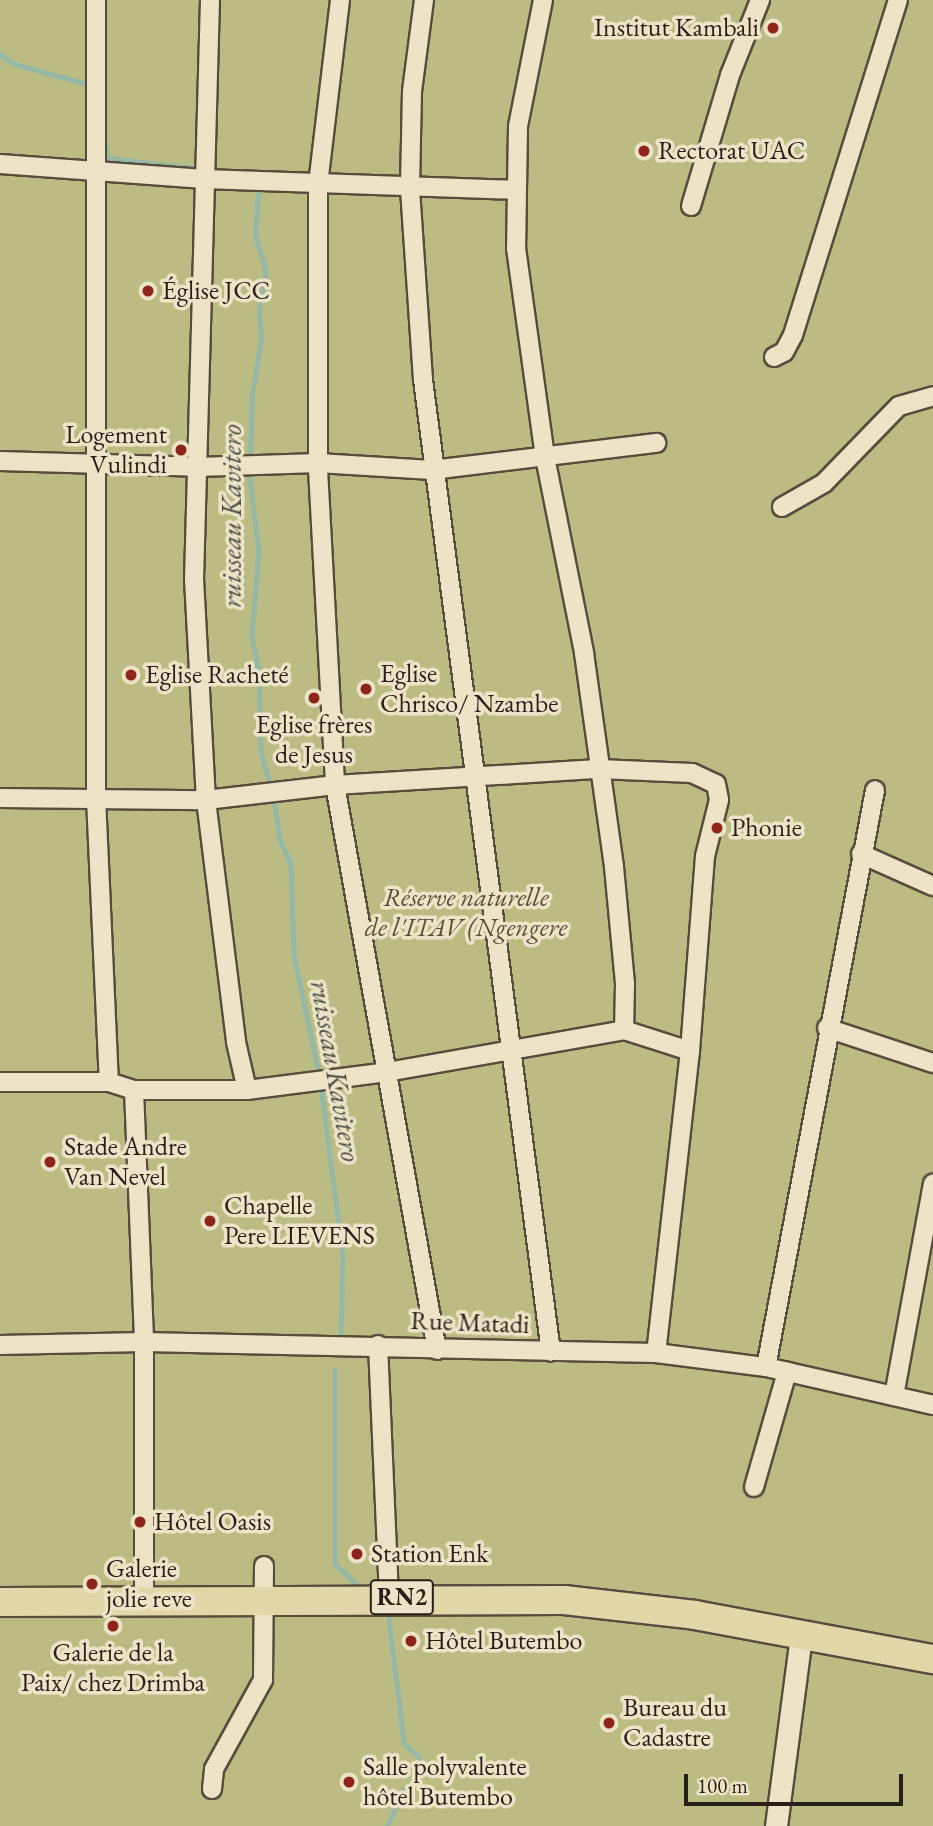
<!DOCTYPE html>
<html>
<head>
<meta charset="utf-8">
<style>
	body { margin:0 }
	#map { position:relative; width:933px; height:1826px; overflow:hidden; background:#e3d6a9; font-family:"EB Garamond",serif }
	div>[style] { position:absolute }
	.green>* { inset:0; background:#babc84 }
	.stream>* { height:4.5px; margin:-2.25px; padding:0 2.25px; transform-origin:2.25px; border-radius:2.25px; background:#95b9a6 }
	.roads { filter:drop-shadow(2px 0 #584d3c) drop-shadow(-2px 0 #584d3c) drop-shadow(0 2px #584d3c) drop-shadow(0 -2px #584d3c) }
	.minor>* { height:18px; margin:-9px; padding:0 9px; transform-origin:9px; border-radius:9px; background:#ede4c7 }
	.tertiary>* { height:21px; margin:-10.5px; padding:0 10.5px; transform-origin:10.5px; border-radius:10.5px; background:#ede4c7 }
	.trunk>* { height:28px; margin:-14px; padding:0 14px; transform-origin:14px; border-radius:14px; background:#e3d6a9 }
	.dots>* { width:19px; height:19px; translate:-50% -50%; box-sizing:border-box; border:4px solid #ede4c7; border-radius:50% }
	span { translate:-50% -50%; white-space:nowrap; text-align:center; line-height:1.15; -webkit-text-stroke:7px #ede4c7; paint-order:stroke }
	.shield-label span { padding:2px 5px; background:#ede4c7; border:2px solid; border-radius:5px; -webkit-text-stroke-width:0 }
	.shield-label { font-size:24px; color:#2a1f18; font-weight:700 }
	.poi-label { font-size:26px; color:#2a1f18 }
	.right { translate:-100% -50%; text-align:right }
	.left { translate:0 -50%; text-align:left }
	.park-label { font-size:26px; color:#554e38; font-style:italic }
	.street-label { font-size:26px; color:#2a1f18 }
	.water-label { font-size:28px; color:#4a4d43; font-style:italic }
	.scale { position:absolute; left:684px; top:1774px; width:219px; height:32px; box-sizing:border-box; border:4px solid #2a1f18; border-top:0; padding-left:9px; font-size:21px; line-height:24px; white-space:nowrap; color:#2a1f18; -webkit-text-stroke:5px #ede4c7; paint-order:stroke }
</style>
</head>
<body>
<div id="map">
	<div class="green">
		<i style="clip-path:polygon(0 0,933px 0,933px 1826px,0 1826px)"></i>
	</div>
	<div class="stream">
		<i style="left:0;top:54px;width:17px;rotate:36deg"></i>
		<i style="left:14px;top:64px;width:80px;rotate:15.3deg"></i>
		<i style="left:104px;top:136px;width:22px;rotate:80deg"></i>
		<i style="left:108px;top:158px;width:95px;rotate:6.7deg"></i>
		<i style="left:250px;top:461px;width:67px;rotate:-88.3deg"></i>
		<i style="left:252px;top:394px;width:55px;rotate:-80.5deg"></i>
		<i style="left:261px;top:340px;width:29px;rotate:-94deg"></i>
		<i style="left:259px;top:311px;width:39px;rotate:-80deg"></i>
		<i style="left:266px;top:273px;width:41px;rotate:-105.8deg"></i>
		<i style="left:255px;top:234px;width:48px;rotate:-85.2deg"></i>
		<i style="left:249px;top:470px;width:83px;rotate:83deg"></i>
		<i style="left:259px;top:552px;width:84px;rotate:94.8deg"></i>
		<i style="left:252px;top:636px;width:38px;rotate:79deg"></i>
		<i style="left:259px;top:673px;width:79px;rotate:88.5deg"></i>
		<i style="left:261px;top:752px;width:35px;rotate:74deg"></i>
		<i style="left:274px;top:798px;width:42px;rotate:81.9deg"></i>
		<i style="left:280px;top:840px;width:26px;rotate:65deg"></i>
		<i style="left:291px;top:864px;width:91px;rotate:88.1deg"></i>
		<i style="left:294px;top:955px;width:126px;rotate:78.1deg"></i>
		<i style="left:321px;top:1086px;width:170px;rotate:82.6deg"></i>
		<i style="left:343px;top:1255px;width:84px;rotate:91.4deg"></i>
		<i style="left:335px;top:1370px;width:194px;rotate:90deg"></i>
		<i style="left:335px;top:1564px;width:35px;rotate:43deg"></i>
		<i style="left:387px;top:1826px;width:40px;rotate:-65deg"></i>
		<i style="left:404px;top:1790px;width:19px;rotate:-43deg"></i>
		<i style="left:418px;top:1777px;width:20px;rotate:-87deg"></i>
		<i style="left:419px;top:1757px;width:20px;rotate:-139deg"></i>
		<i style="left:404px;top:1744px;width:131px;rotate:-97deg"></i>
	</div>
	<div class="roads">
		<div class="minor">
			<i style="left:96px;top:0;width:798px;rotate:90deg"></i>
			<i style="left:96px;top:798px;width:284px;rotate:87.4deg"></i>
			<i style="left:210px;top:0;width:579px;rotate:91.58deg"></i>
			<i style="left:194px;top:579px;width:221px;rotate:86.9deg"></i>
			<i style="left:206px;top:800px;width:244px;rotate:82.9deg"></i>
			<i style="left:236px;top:1042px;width:49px;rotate:77.1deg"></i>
			<i style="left:340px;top:0;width:185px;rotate:96.8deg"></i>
			<i style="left:318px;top:184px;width:285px;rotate:90deg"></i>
			<i style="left:318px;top:469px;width:316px;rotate:86.9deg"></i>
			<i style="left:335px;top:785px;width:574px;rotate:79.77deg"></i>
			<i style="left:424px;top:0;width:92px;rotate:97.5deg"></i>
			<i style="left:412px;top:91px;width:98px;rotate:91.2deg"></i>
			<i style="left:410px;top:189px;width:191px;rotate:86.1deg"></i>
			<i style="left:423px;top:380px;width:980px;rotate:82.5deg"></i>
			<i style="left:543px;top:0;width:128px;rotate:101.2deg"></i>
			<i style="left:518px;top:126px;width:122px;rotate:90.9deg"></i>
			<i style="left:516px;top:248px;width:211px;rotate:82.1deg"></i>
			<i style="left:545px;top:457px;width:200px;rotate:78.7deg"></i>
			<i style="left:584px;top:653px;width:216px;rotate:82deg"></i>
			<i style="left:614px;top:867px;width:118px;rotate:84.6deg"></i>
			<i style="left:625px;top:984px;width:46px;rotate:91.2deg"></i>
			<i style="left:0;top:164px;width:205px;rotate:4.2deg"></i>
			<i style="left:204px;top:179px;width:311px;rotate:2deg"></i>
			<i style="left:691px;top:206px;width:137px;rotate:-73.4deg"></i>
			<i style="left:730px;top:75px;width:81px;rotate:-68.2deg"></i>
			<i style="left:774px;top:357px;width:11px;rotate:-27deg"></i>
			<i style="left:784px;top:352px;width:19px;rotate:-62deg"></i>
			<i style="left:793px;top:335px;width:351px;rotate:-72.6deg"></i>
			<i style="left:0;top:461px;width:197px;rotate:1.7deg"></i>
			<i style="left:197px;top:467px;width:121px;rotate:-1.9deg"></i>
			<i style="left:318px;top:463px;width:114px;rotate:3.5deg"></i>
			<i style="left:432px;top:470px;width:226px;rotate:-6.9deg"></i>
			<i style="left:782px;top:507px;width:48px;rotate:-29.7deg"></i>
			<i style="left:824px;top:483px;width:107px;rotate:-45.8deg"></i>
			<i style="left:899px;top:406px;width:35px;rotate:-16deg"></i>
			<i style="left:0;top:798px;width:206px;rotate:0.6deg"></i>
			<i style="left:206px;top:800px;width:130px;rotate:-6.6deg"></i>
			<i style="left:335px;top:785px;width:264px;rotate:-3.5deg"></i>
			<i style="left:599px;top:769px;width:93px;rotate:2.5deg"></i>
			<i style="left:692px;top:773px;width:26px;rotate:25deg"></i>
			<i style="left:716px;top:784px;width:16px;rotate:79deg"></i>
			<i style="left:719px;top:800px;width:58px;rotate:104deg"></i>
			<i style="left:705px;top:856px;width:196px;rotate:94.4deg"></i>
			<i style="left:690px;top:1051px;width:304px;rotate:96.4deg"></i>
			<i style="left:861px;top:854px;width:79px;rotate:24deg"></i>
			<i style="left:827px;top:1028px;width:112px;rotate:18.3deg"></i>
			<i style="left:0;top:1082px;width:109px"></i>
			<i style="left:109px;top:1082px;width:26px;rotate:18deg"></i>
			<i style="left:134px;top:1090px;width:113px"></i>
			<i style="left:247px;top:1090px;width:141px;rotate:-7.3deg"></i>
			<i style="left:387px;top:1072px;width:241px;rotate:-10deg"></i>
			<i style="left:624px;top:1030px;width:69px;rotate:17.7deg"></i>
			<i style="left:134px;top:1090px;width:252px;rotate:87.7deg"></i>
			<i style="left:144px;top:1342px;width:258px;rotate:90deg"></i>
			<i style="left:0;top:1345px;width:144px;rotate:-1.2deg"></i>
			<i style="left:144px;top:1342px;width:512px;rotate:1.23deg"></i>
			<i style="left:656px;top:1353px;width:111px;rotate:7.3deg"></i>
			<i style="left:766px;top:1367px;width:171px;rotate:12.8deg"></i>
			<i style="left:378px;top:1345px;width:252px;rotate:87.5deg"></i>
			<i style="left:766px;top:1367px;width:587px;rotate:-79.3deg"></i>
			<i style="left:894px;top:1396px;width:216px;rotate:-79.6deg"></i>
			<i style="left:754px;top:1487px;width:120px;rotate:-74deg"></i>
			<i style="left:212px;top:1789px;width:20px;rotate:-84deg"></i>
			<i style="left:214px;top:1769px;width:102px;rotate:-61.2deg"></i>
			<i style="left:263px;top:1680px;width:114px;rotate:-89.5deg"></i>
		</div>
		<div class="tertiary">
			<i style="left:776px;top:1826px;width:193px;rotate:-82.5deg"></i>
		</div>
		<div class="trunk">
			<i style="left:0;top:1602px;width:564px;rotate:-0.2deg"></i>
			<i style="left:564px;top:1600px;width:132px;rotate:6.5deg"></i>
			<i style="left:695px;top:1615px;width:242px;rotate:10.5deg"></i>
		</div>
	</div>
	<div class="dots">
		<i style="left:773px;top:28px;background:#8f2418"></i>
		<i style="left:644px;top:151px;background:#8f2418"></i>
		<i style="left:148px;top:291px;background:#8f2418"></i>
		<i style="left:181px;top:450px;background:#8f2418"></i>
		<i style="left:131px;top:675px;background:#8f2418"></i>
		<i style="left:366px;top:689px;background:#8f2418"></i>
		<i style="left:314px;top:698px;background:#8f2418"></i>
		<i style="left:717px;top:828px;background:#8f2418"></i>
		<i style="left:50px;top:1162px;background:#8f2418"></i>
		<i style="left:210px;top:1221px;background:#8f2418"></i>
		<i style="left:140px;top:1522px;background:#8f2418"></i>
		<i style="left:357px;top:1554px;background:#8f2418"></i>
		<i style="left:92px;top:1584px;background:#8f2418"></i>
		<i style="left:113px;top:1626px;background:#8f2418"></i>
		<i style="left:411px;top:1641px;background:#8f2418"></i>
		<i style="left:609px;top:1723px;background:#8f2418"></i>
		<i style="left:349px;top:1782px;background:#8f2418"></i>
	</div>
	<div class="shield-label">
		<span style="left:402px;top:1597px">RN2</span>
	</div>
	<div class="poi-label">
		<span class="right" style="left:759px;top:28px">Institut Kambali</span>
		<span class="left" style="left:658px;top:151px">Rectorat UAC</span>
		<span class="left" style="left:162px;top:291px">Église JCC</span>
		<span class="right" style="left:167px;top:450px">Logement<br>Vulindi</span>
		<span class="left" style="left:380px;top:689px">Eglise<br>Chrisco/ Nzambe</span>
		<span class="left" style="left:145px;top:675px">Eglise Racheté</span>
		<span style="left:314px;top:740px">Eglise frères<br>de Jesus</span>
		<span class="left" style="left:731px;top:828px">Phonie</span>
		<span class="left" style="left:64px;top:1162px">Stade Andre<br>Van Nevel</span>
		<span class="left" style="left:224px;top:1221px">Chapelle<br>Pere LIEVENS</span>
		<span class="left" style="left:154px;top:1522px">Hôtel Oasis</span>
		<span class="left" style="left:371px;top:1554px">Station Enk</span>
		<span class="left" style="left:106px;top:1584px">Galerie<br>jolie reve</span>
		<span class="left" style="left:425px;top:1641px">Hôtel Butembo</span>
		<span style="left:113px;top:1668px">Galerie de la<br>Paix/ chez Drimba</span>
		<span class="left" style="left:623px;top:1723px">Bureau du<br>Cadastre</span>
		<span class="left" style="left:363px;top:1782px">Salle polyvalente<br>hôtel Butembo</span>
	</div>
	<div class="park-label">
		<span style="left:466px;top:913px">Réserve naturelle<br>de l'ITAV (Ngengere</span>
	</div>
	<div class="street-label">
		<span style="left:470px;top:1323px;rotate:2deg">Rue Matadi</span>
	</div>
	<div class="water-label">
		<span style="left:231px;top:516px;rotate:-90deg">ruisseau Kavitero</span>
		<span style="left:336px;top:1071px;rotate:80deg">ruisseau Kavitero</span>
	</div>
	<div class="scale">100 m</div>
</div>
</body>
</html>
